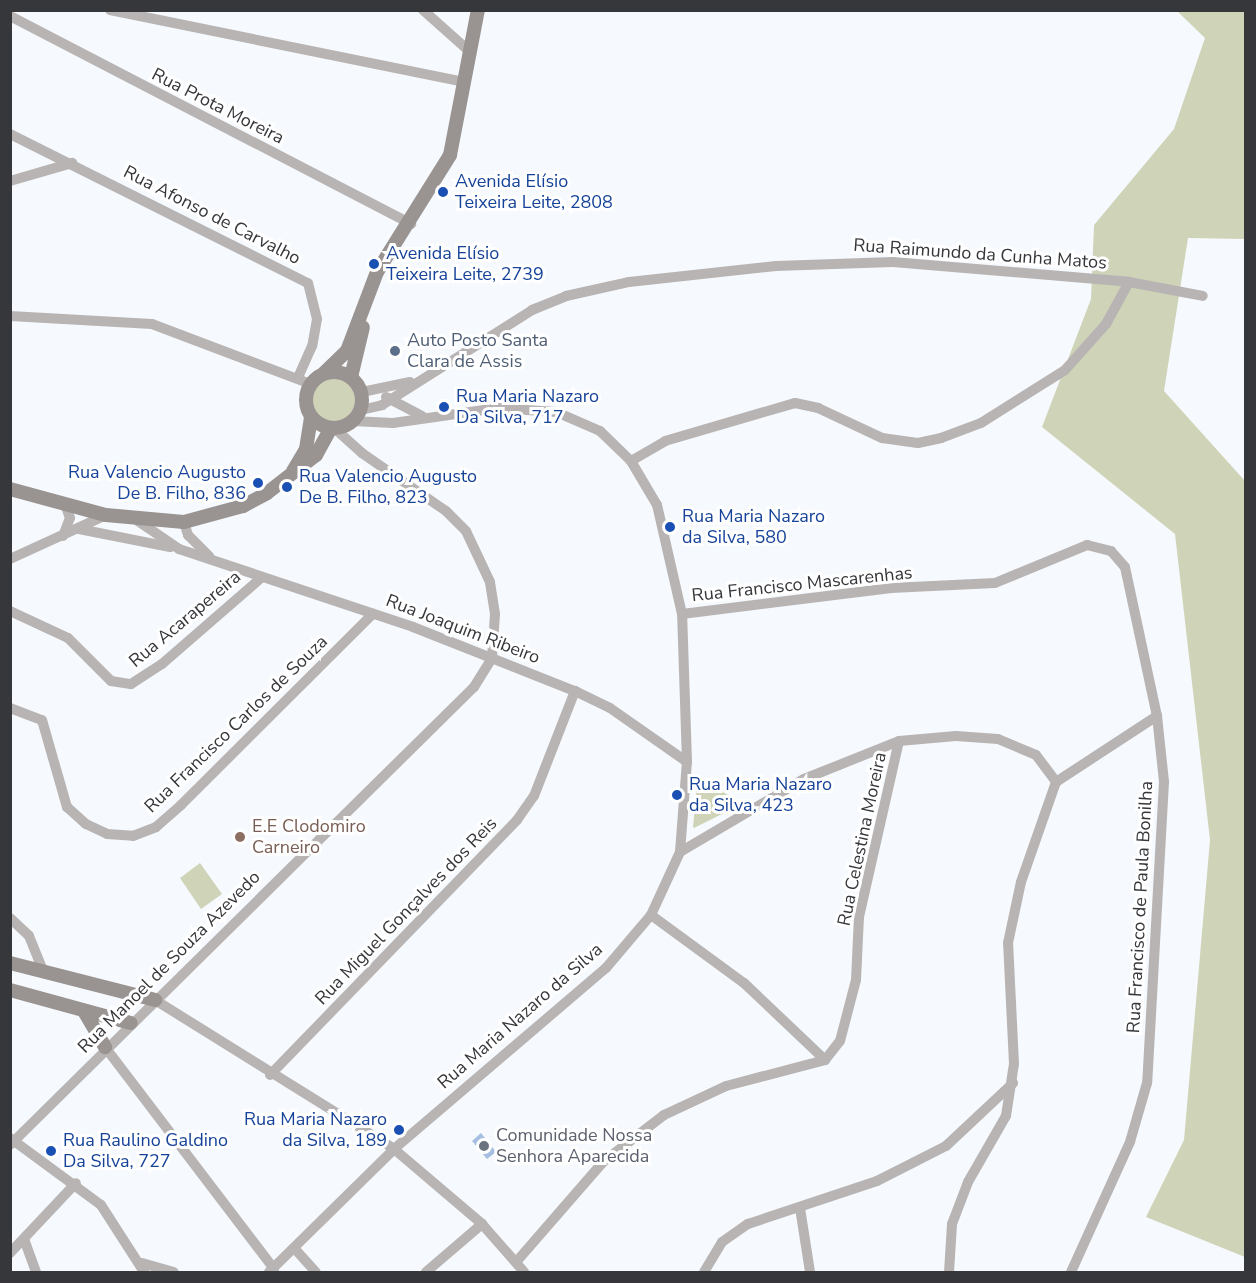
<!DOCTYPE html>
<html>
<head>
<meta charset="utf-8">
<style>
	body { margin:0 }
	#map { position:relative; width:1256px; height:1283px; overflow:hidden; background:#f6fafe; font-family:"Nunito Sans",sans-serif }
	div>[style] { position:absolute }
	.green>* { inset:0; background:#cfd3b7 }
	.round { border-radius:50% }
	.building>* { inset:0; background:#a6bfe0 }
	.street>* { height:10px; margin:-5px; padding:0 5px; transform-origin:5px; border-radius:5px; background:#b8b4b3 }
	.secondary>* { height:14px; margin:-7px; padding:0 7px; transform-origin:7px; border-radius:7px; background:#999391 }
	.secondary>.ring { margin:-7px; padding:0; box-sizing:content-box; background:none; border:14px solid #999391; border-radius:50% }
	.dots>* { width:16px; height:16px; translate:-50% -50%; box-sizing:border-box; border:3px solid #fff; border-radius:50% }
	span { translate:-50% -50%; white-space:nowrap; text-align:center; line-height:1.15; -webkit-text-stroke:6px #fff; paint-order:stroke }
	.street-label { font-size:18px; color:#35373a }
	.transit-label { font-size:18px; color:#164399 }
	.left { translate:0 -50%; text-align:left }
	.right { translate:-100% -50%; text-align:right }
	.service-label { font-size:18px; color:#4e5e75 }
	.education-label { font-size:18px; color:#785e54 }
	.worship-label { font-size:18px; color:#5b616d }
	.frame { position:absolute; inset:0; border:12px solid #35373a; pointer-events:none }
</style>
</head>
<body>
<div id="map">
	<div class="green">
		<i style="clip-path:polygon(1177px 11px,1245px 11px,1245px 239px,1188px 238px,1164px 391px,1245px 481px,1245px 1257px,1146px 1217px,1184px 1140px,1210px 840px,1175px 534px,1042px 427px,1091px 299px,1094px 225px,1174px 129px,1205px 38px)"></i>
		<i class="round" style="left:312px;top:377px;width:46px;height:46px"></i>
		<i style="clip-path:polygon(698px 776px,742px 804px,694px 828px,693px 827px)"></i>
		<i style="clip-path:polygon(200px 863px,222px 894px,201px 909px,180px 878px)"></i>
	</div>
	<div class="building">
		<i style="clip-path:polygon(481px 1133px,496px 1152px,487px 1159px,472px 1141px)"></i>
	</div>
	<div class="street">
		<i style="left:110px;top:10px;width:361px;rotate:11.5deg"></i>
		<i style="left:423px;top:10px;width:62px;rotate:41.7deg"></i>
		<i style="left:10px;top:16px;width:452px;rotate:27.4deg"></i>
		<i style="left:10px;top:134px;width:333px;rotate:26.6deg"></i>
		<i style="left:308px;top:283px;width:37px;rotate:76deg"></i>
		<i style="left:317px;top:319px;width:27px;rotate:100deg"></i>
		<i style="left:312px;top:346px;width:35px;rotate:114deg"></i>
		<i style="left:10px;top:181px;width:65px;rotate:-16.2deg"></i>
		<i style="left:10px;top:316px;width:142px;rotate:3.2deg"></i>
		<i style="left:152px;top:324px;width:170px;rotate:20.7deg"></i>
		<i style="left:362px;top:392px;width:49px;rotate:-11.8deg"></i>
		<i style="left:386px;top:397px;width:41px;rotate:27.8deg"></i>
		<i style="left:361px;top:410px;width:22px;rotate:-13deg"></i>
		<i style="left:382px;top:405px;width:178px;rotate:-32.3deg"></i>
		<i style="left:532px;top:310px;width:37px;rotate:-22deg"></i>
		<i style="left:566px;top:296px;width:65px;rotate:-12.5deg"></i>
		<i style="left:629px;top:282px;width:148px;rotate:-6.2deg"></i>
		<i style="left:776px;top:266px;width:117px;rotate:-2deg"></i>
		<i style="left:893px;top:262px;width:237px;rotate:4.8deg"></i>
		<i style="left:1129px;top:282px;width:75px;rotate:10.7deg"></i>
		<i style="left:631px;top:461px;width:39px;rotate:-30deg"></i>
		<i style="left:665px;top:441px;width:135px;rotate:-16.3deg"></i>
		<i style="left:795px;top:403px;width:24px;rotate:12deg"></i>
		<i style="left:818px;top:408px;width:71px;rotate:25.1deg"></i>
		<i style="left:882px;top:438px;width:36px;rotate:8deg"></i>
		<i style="left:918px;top:443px;width:24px;rotate:-12deg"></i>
		<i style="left:941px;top:438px;width:43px;rotate:-20.6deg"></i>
		<i style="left:981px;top:423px;width:99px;rotate:-32.2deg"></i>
		<i style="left:1065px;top:370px;width:62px;rotate:-48.3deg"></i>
		<i style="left:1106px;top:324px;width:48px;rotate:-61.3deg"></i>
		<i style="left:138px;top:521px;width:50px;rotate:34.3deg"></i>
		<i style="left:179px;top:549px;width:247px;rotate:18.4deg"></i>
		<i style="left:413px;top:627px;width:174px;rotate:21.6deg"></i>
		<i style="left:575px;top:691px;width:39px;rotate:26deg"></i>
		<i style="left:610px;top:708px;width:94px;rotate:35deg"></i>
		<i style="left:184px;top:522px;width:14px;rotate:73deg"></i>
		<i style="left:188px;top:535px;width:30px;rotate:45deg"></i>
		<i style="left:79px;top:529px;width:93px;rotate:11.2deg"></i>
		<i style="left:63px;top:536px;width:19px;rotate:-69deg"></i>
		<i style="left:70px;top:518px;width:15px;rotate:-110deg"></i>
		<i style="left:10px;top:559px;width:106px;rotate:-24.6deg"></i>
		<i style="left:10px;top:611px;width:64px;rotate:25deg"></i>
		<i style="left:68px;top:638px;width:61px;rotate:45deg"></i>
		<i style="left:111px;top:681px;width:20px;rotate:9deg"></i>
		<i style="left:131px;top:684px;width:37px;rotate:-33deg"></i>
		<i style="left:162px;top:664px;width:131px;rotate:-41deg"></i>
		<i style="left:682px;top:614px;width:211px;rotate:-7.1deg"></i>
		<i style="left:891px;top:588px;width:104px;rotate:-2.8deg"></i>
		<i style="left:995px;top:583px;width:100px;rotate:-22.4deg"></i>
		<i style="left:1087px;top:545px;width:25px;rotate:14deg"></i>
		<i style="left:1111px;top:551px;width:21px;rotate:49deg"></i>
		<i style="left:1125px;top:567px;width:152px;rotate:77.9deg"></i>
		<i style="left:1157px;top:716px;width:66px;rotate:83.9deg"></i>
		<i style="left:1164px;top:782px;width:301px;rotate:93.2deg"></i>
		<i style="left:1147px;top:1083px;width:61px;rotate:106.1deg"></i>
		<i style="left:1130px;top:1142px;width:143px;rotate:114.4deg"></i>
		<i style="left:10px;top:708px;width:34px;rotate:21deg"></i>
		<i style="left:42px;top:720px;width:91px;rotate:74deg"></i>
		<i style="left:67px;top:807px;width:25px;rotate:42deg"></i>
		<i style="left:86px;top:824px;width:23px;rotate:25deg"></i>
		<i style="left:107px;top:834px;width:26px;rotate:4deg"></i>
		<i style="left:133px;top:836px;width:25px;rotate:-21deg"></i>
		<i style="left:156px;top:827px;width:33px;rotate:-41deg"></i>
		<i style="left:181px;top:805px;width:271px;rotate:-44.9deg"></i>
		<i style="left:680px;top:852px;width:144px;rotate:-30.5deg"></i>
		<i style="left:804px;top:779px;width:102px;rotate:-21.8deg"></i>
		<i style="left:899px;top:741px;width:57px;rotate:-5deg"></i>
		<i style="left:956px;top:736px;width:42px;rotate:4.1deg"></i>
		<i style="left:998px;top:739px;width:41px;rotate:22.8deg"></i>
		<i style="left:1036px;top:755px;width:34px;rotate:53deg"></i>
		<i style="left:1056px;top:782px;width:121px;rotate:-33.2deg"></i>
		<i style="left:651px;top:915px;width:115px;rotate:36.2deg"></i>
		<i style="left:744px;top:983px;width:112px;rotate:43.5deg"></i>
		<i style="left:10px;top:918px;width:26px;rotate:43deg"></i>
		<i style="left:29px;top:936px;width:35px;rotate:68deg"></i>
		<i style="left:155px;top:1000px;width:282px;rotate:31.9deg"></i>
		<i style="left:394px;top:1149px;width:116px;rotate:40.4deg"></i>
		<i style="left:482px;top:1224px;width:64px;rotate:48.8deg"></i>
		<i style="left:105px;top:1047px;width:279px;rotate:52.7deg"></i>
		<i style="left:270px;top:1075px;width:355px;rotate:-45.9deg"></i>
		<i style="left:517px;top:820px;width:29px;rotate:-55deg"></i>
		<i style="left:534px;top:796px;width:113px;rotate:-68.7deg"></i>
		<i style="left:10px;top:1138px;width:113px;rotate:36.4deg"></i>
		<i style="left:101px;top:1205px;width:80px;rotate:57.3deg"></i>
		<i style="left:10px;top:1145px;width:652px;rotate:-44.63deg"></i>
		<i style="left:474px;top:687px;width:34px;rotate:-58deg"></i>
		<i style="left:492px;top:658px;width:44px;rotate:-86.1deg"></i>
		<i style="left:495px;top:614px;width:32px;rotate:-99deg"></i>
		<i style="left:490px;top:582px;width:56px;rotate:-115.2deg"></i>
		<i style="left:466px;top:531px;width:28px;rotate:-135deg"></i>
		<i style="left:446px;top:511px;width:102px;rotate:-145.4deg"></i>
		<i style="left:362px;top:453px;width:36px;rotate:-138deg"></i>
		<i style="left:800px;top:1208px;width:65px;rotate:81.1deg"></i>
		<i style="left:24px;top:1239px;width:35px;rotate:70deg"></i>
		<i style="left:295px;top:1249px;width:31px;rotate:48deg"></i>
		<i style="left:10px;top:1253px;width:96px;rotate:-46.7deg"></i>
		<i style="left:517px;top:1261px;width:131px;rotate:-49deg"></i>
		<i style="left:603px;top:1162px;width:77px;rotate:-37.6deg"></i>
		<i style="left:664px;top:1115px;width:68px;rotate:-25.1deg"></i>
		<i style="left:726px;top:1086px;width:102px;rotate:-14.7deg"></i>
		<i style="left:825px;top:1060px;width:24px;rotate:-52deg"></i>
		<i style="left:840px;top:1041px;width:63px;rotate:-75.3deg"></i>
		<i style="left:856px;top:980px;width:63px;rotate:-87.3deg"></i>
		<i style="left:859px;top:917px;width:180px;rotate:-77.2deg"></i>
		<i style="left:142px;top:1263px;width:33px;rotate:16deg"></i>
		<i style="left:269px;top:1272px;width:175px;rotate:-44.5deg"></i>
		<i style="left:394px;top:1149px;width:279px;rotate:-40.5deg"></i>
		<i style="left:606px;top:968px;width:70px;rotate:-49.7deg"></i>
		<i style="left:651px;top:915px;width:69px;rotate:-65.3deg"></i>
		<i style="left:680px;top:852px;width:90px;rotate:-85.6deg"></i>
		<i style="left:687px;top:762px;width:148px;rotate:-91.9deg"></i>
		<i style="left:682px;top:614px;width:112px;rotate:-102.9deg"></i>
		<i style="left:657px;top:505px;width:51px;rotate:-120.6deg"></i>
		<i style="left:631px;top:461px;width:43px;rotate:-135.9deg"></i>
		<i style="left:600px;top:431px;width:48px;rotate:-156.6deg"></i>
		<i style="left:556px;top:412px;width:58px;rotate:-176.1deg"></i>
		<i style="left:498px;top:408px;width:106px;rotate:171.9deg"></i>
		<i style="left:393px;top:423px;width:40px;rotate:-177.1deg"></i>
		<i style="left:426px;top:1272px;width:74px;rotate:-40.6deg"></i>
		<i style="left:704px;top:1272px;width:35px;rotate:-59deg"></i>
		<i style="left:722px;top:1242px;width:32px;rotate:-35deg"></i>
		<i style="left:748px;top:1224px;width:136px;rotate:-18.4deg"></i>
		<i style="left:877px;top:1181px;width:77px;rotate:-26.9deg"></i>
		<i style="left:946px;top:1146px;width:92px;rotate:-43.2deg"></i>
		<i style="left:949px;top:1272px;width:48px;rotate:-86.4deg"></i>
		<i style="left:952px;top:1224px;width:45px;rotate:-69.1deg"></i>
		<i style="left:968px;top:1182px;width:76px;rotate:-60.1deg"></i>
		<i style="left:1006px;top:1116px;width:53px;rotate:-81.3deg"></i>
		<i style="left:1014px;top:1064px;width:121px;rotate:-92.8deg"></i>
		<i style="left:1008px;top:943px;width:62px;rotate:-78deg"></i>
		<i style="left:1021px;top:882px;width:106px;rotate:-70.7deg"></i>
	</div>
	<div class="secondary">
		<i class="ring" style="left:306px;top:372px;width:42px;height:42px"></i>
		<i style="left:324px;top:373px;width:32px;rotate:-44deg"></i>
		<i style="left:347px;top:351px;width:85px;rotate:-69.2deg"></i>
		<i style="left:377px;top:272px;width:138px;rotate:-58deg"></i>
		<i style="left:450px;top:155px;width:148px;rotate:-79.1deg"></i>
		<i style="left:351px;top:377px;width:51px;rotate:-76.5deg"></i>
		<i style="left:293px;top:471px;width:26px;rotate:-59deg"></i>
		<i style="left:306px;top:449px;width:32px;rotate:-81deg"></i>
		<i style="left:10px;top:489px;width:99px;rotate:15.2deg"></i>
		<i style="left:106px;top:515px;width:78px;rotate:5.1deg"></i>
		<i style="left:184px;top:522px;width:61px;rotate:-15.2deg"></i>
		<i style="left:243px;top:506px;width:27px;rotate:-28deg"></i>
		<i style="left:267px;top:493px;width:62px;rotate:-37.8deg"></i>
		<i style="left:316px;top:455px;width:31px;rotate:-61deg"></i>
		<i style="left:10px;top:963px;width:150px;rotate:14.3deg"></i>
		<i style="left:10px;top:990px;width:125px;rotate:15.3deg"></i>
		<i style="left:84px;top:1011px;width:42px;rotate:59.7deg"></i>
	</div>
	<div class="dots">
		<i style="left:443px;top:192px;background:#1a4fb4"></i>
		<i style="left:374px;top:264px;background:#1a4fb4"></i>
		<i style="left:395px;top:351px;background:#5c6f8a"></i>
		<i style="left:444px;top:407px;background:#1a4fb4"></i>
		<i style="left:258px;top:483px;background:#1a4fb4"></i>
		<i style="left:287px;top:487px;background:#1a4fb4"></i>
		<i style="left:670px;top:527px;background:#1a4fb4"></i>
		<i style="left:677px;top:795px;background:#1a4fb4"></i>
		<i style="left:240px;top:837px;background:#8d6e63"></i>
		<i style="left:399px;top:1130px;background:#1a4fb4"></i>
		<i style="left:484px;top:1146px;background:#6b7280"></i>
		<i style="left:51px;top:1151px;background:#1a4fb4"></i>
	</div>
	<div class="street-label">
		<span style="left:218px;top:106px;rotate:27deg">Rua Prota Moreira</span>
		<span style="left:212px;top:215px;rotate:27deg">Rua Afonso de Carvalho</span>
		<span style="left:980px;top:254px;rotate:4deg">Rua Raimundo da Cunha Matos</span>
		<span style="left:802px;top:584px;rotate:-6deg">Rua Francisco Mascarenhas</span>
		<span style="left:185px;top:619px;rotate:-40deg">Rua Acarapereira</span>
		<span style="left:463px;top:629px;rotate:21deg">Rua Joaquim Ribeiro</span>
		<span style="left:236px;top:724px;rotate:-44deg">Rua Francisco Carlos de Souza</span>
		<span style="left:862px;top:839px;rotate:-78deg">Rua Celestina Moreira</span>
		<span style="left:1140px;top:907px;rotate:-87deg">Rua Francisco de Paula Bonilha</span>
		<span style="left:406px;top:911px;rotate:-46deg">Rua Miguel Gonçalves dos Reis</span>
		<span style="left:169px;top:962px;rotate:-45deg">Rua Manoel de Souza Azevedo</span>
		<span style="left:520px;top:1016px;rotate:-41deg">Rua Maria Nazaro da Silva</span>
	</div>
	<div class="transit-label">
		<span class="left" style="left:455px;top:192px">Avenida Elísio<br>Teixeira Leite, 2808</span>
		<span class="left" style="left:386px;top:264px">Avenida Elísio<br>Teixeira Leite, 2739</span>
		<span class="left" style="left:456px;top:407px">Rua Maria Nazaro<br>Da Silva, 717</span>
		<span class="right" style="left:246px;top:483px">Rua Valencio Augusto<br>De B. Filho, 836</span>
		<span class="left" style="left:299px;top:487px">Rua Valencio Augusto<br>De B. Filho, 823</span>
		<span class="left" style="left:682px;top:527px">Rua Maria Nazaro<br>da Silva, 580</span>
		<span class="left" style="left:689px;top:795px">Rua Maria Nazaro<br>da Silva, 423</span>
		<span class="right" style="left:387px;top:1130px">Rua Maria Nazaro<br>da Silva, 189</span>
		<span class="left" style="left:63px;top:1151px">Rua Raulino Galdino<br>Da Silva, 727</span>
	</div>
	<div class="service-label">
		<span class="left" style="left:407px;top:351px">Auto Posto Santa<br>Clara de Assis</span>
	</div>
	<div class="education-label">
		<span class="left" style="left:252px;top:837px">E.E Clodomiro<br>Carneiro</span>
	</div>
	<div class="worship-label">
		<span class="left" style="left:496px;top:1146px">Comunidade Nossa<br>Senhora Aparecida</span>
	</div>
	<div class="frame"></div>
</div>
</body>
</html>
